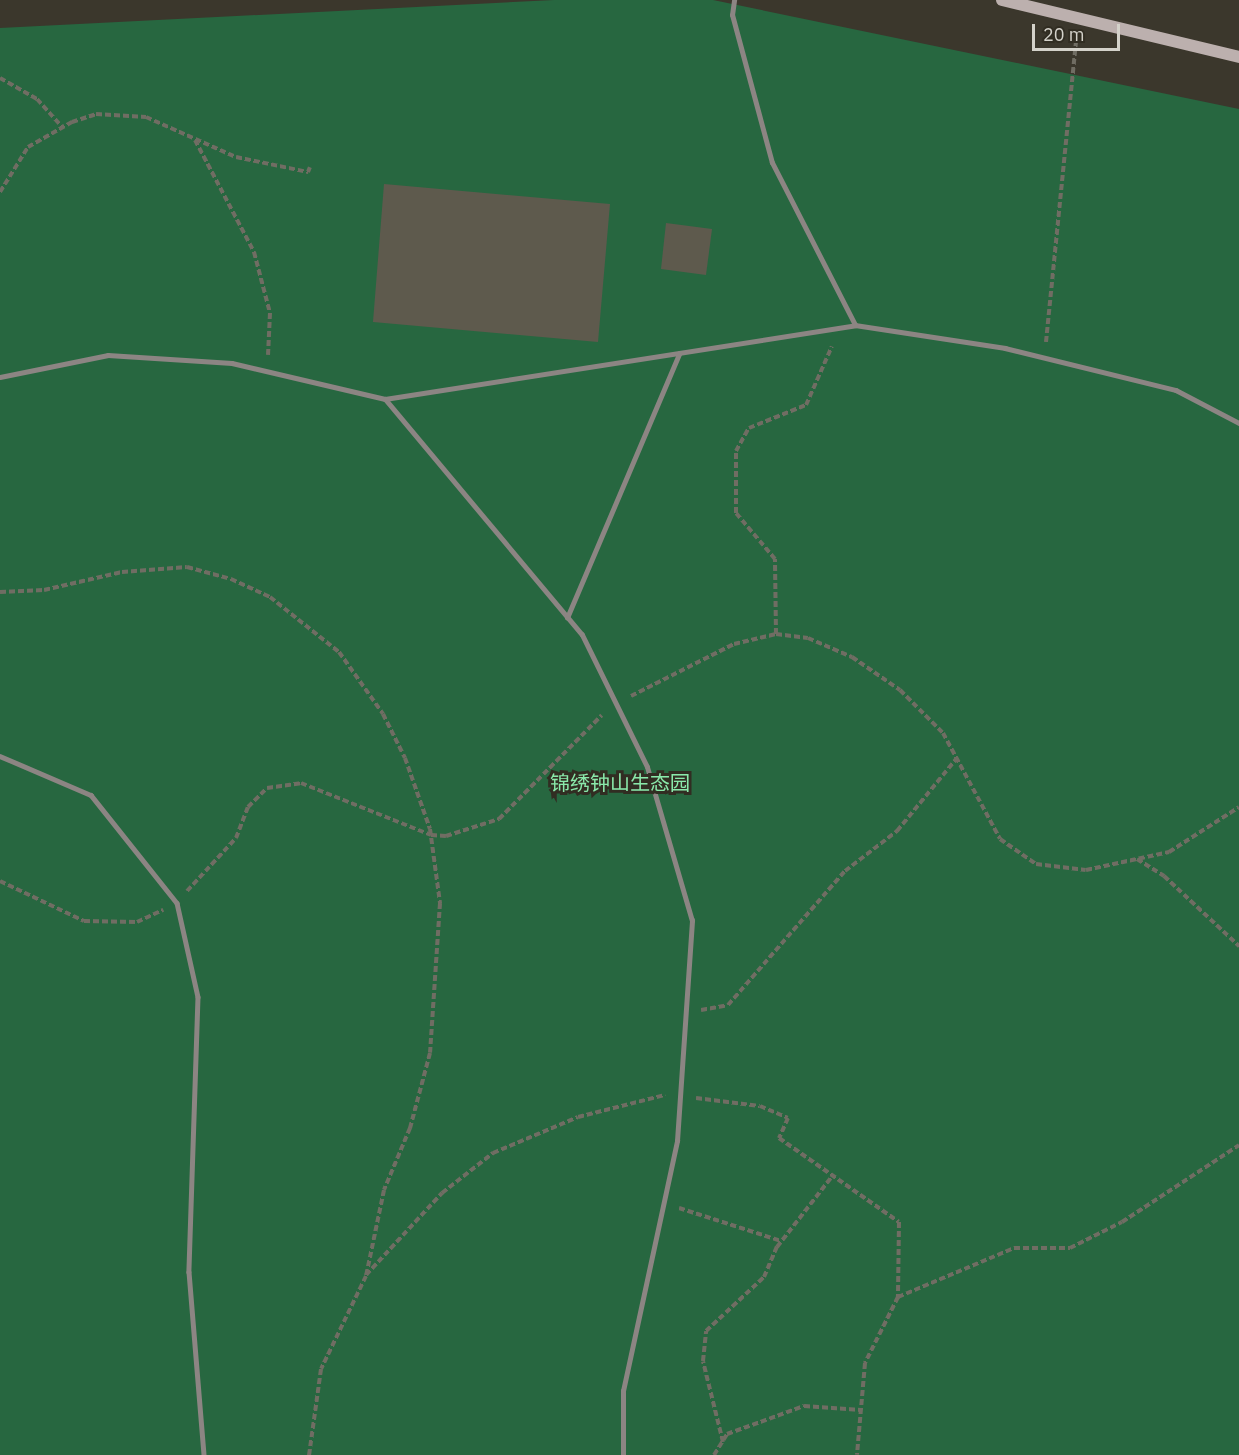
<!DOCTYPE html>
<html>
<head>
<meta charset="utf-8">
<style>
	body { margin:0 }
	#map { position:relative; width:1239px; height:1455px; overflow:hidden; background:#3b372c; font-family:"IBM Plex Sans","Noto Sans SC",sans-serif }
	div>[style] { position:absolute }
	.green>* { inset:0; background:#276740 }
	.building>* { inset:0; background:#5e5a4d }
	.path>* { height:4px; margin-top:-2px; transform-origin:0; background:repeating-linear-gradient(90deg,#706d63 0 6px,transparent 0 9px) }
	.lane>* { height:4.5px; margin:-2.25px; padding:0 2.25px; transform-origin:2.25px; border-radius:2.25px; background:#8c8583 }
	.secondary>* { height:12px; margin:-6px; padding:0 6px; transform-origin:6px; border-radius:6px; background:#bcb0ae }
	span { translate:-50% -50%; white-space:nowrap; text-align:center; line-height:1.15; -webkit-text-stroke:6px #312d22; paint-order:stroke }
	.park-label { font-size:20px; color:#8ae9aa }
	.scale { position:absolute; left:1032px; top:24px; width:88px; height:27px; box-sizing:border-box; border:3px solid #d4d2ca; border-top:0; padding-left:8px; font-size:18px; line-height:21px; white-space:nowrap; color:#d4d2ca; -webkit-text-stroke:4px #312d22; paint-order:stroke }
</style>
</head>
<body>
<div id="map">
	<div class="green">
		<i style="clip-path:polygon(554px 0,713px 0,1239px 109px,1239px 1455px,0 1455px,0 28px)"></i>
	</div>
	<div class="building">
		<i style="clip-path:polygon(384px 184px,610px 204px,598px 342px,373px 322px)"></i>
		<i style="clip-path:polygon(666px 223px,712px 229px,706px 275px,661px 269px)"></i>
	</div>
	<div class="path">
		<i style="left:0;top:78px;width:43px;rotate:29.6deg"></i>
		<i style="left:37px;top:99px;width:38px;rotate:48deg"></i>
		<i style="left:195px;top:140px;width:127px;rotate:62.2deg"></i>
		<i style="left:254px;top:252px;width:63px;rotate:75.3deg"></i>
		<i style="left:270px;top:313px;width:42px;rotate:92.7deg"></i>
		<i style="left:0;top:192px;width:53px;rotate:-58.1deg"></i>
		<i style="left:28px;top:147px;width:51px;rotate:-29.6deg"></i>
		<i style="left:72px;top:122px;width:25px;rotate:-18deg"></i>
		<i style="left:96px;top:114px;width:50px;rotate:3.4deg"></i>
		<i style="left:146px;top:117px;width:98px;rotate:24deg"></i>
		<i style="left:236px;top:157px;width:74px;rotate:11.8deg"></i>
		<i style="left:308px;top:172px;width:5px;rotate:-68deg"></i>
		<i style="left:1046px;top:342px;width:304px;rotate:-84.3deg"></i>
		<i style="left:0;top:592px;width:44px;rotate:-2.6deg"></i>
		<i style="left:44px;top:590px;width:80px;rotate:-13deg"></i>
		<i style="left:122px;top:572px;width:65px;rotate:-4.4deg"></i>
		<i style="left:187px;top:567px;width:46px;rotate:15.3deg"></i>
		<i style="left:231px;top:579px;width:43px;rotate:24.8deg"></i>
		<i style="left:270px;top:597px;width:88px;rotate:38.6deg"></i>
		<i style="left:339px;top:652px;width:76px;rotate:54.6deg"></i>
		<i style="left:383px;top:714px;width:49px;rotate:63.4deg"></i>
		<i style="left:405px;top:758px;width:75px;rotate:70.6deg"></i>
		<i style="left:430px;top:829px;width:75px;rotate:82.3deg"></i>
		<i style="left:440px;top:903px;width:150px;rotate:93.8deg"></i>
		<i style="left:430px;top:1053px;width:78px;rotate:104.9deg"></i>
		<i style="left:410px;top:1128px;width:67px;rotate:112.8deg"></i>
		<i style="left:384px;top:1190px;width:88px;rotate:101.8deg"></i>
		<i style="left:366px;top:1276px;width:103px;rotate:115.8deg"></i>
		<i style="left:321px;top:1369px;width:87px;rotate:97.9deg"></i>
		<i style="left:776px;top:634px;width:75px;rotate:-90.8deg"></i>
		<i style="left:775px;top:559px;width:60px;rotate:-130.3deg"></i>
		<i style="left:736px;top:513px;width:62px;rotate:-90deg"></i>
		<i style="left:736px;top:451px;width:26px;rotate:-61deg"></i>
		<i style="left:749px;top:428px;width:61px;rotate:-22deg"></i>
		<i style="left:806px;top:405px;width:64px;rotate:-66.2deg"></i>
		<i style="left:631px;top:696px;width:115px;rotate:-26.8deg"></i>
		<i style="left:734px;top:644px;width:43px;rotate:-13.4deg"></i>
		<i style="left:776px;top:634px;width:32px;rotate:7deg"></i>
		<i style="left:808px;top:638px;width:48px;rotate:23.4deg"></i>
		<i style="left:852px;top:657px;width:58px;rotate:34.5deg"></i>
		<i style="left:900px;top:690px;width:61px;rotate:45deg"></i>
		<i style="left:943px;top:733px;width:120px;rotate:61.7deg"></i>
		<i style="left:1000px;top:839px;width:44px;rotate:34.8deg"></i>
		<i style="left:1036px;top:864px;width:50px;rotate:6.8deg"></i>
		<i style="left:1086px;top:870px;width:85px;rotate:-12.2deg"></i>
		<i style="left:1169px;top:852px;width:83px;rotate:-32.7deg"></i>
		<i style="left:1137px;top:859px;width:32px;rotate:32deg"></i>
		<i style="left:1164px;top:876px;width:103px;rotate:43deg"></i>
		<i style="left:0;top:881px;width:93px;rotate:25.5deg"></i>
		<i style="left:84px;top:921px;width:53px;rotate:1.1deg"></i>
		<i style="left:137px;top:922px;width:29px;rotate:-25deg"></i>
		<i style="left:187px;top:891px;width:72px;rotate:-47.2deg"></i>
		<i style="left:236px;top:838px;width:33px;rotate:-69deg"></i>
		<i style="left:248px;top:807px;width:27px;rotate:-45deg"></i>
		<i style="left:267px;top:788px;width:34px;rotate:-8deg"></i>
		<i style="left:301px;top:783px;width:140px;rotate:21.8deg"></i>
		<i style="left:431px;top:835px;width:15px;rotate:4deg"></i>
		<i style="left:446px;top:836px;width:56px;rotate:-17.8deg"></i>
		<i style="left:499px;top:819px;width:146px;rotate:-45.3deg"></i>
		<i style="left:701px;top:1010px;width:27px;rotate:-10deg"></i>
		<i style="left:728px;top:1005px;width:178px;rotate:-48.9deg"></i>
		<i style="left:845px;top:871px;width:66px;rotate:-37.6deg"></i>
		<i style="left:897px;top:831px;width:94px;rotate:-50.6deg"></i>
		<i style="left:696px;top:1098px;width:64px;rotate:7.1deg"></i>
		<i style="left:760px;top:1106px;width:30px;rotate:23deg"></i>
		<i style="left:788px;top:1118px;width:22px;rotate:114deg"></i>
		<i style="left:779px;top:1138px;width:146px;rotate:35deg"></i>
		<i style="left:899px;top:1222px;width:75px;rotate:90.8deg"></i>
		<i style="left:898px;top:1297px;width:74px;rotate:116.6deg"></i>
		<i style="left:865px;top:1363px;width:92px;rotate:95deg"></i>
		<i style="left:679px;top:1208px;width:107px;rotate:17.9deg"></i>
		<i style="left:366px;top:1275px;width:112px;rotate:-47.2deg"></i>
		<i style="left:442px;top:1193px;width:65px;rotate:-38.1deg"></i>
		<i style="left:493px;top:1153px;width:92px;rotate:-23deg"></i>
		<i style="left:578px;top:1117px;width:90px;rotate:-14.2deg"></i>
		<i style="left:898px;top:1297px;width:126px;rotate:-22.9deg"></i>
		<i style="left:1014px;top:1248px;width:56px"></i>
		<i style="left:1070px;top:1248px;width:58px;rotate:-26.6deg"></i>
		<i style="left:1122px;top:1222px;width:140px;rotate:-33.3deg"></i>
		<i style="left:723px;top:1442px;width:83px;rotate:-103.9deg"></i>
		<i style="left:703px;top:1361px;width:30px;rotate:-84deg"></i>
		<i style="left:706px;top:1331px;width:79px;rotate:-43deg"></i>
		<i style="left:764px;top:1277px;width:33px;rotate:-67deg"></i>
		<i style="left:777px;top:1247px;width:91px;rotate:-52.1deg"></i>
		<i style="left:714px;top:1455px;width:25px;rotate:-58deg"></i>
		<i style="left:727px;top:1434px;width:82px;rotate:-20deg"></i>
		<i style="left:804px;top:1406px;width:57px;rotate:4deg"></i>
	</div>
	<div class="lane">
		<i style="left:855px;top:325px;width:152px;rotate:8.7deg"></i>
		<i style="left:1005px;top:348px;width:176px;rotate:13.8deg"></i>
		<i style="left:1176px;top:390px;width:71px;rotate:27.6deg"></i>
		<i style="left:0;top:377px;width:110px;rotate:-11.5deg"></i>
		<i style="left:108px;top:355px;width:124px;rotate:3.7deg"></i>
		<i style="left:232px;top:363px;width:157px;rotate:13.2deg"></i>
		<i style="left:567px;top:618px;width:287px;rotate:-67deg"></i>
		<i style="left:0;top:756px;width:99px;rotate:23.2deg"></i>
		<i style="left:91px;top:795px;width:138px;rotate:51.5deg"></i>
		<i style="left:177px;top:903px;width:96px;rotate:77.4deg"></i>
		<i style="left:198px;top:997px;width:275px;rotate:91.9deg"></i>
		<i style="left:189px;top:1272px;width:184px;rotate:85.3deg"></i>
		<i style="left:623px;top:1455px;width:64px;rotate:-90deg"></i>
		<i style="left:623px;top:1391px;width:256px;rotate:-77.8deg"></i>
		<i style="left:677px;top:1141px;width:221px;rotate:-86.1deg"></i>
		<i style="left:692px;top:921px;width:160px;rotate:-106.3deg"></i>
		<i style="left:647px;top:767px;width:147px;rotate:-116.2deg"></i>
		<i style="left:582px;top:635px;width:307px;rotate:-129.9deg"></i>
		<i style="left:385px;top:399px;width:476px;rotate:-8.9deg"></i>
		<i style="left:855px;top:325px;width:182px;rotate:-117.1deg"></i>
		<i style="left:772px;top:163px;width:153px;rotate:-105.1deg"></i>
		<i style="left:732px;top:15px;width:15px;rotate:-82deg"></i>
	</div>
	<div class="secondary">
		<i style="left:1002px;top:0;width:244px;rotate:13.5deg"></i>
	</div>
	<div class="park-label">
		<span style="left:620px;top:782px">锦绣钟山生态园</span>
	</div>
	<div class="scale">20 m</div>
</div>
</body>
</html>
